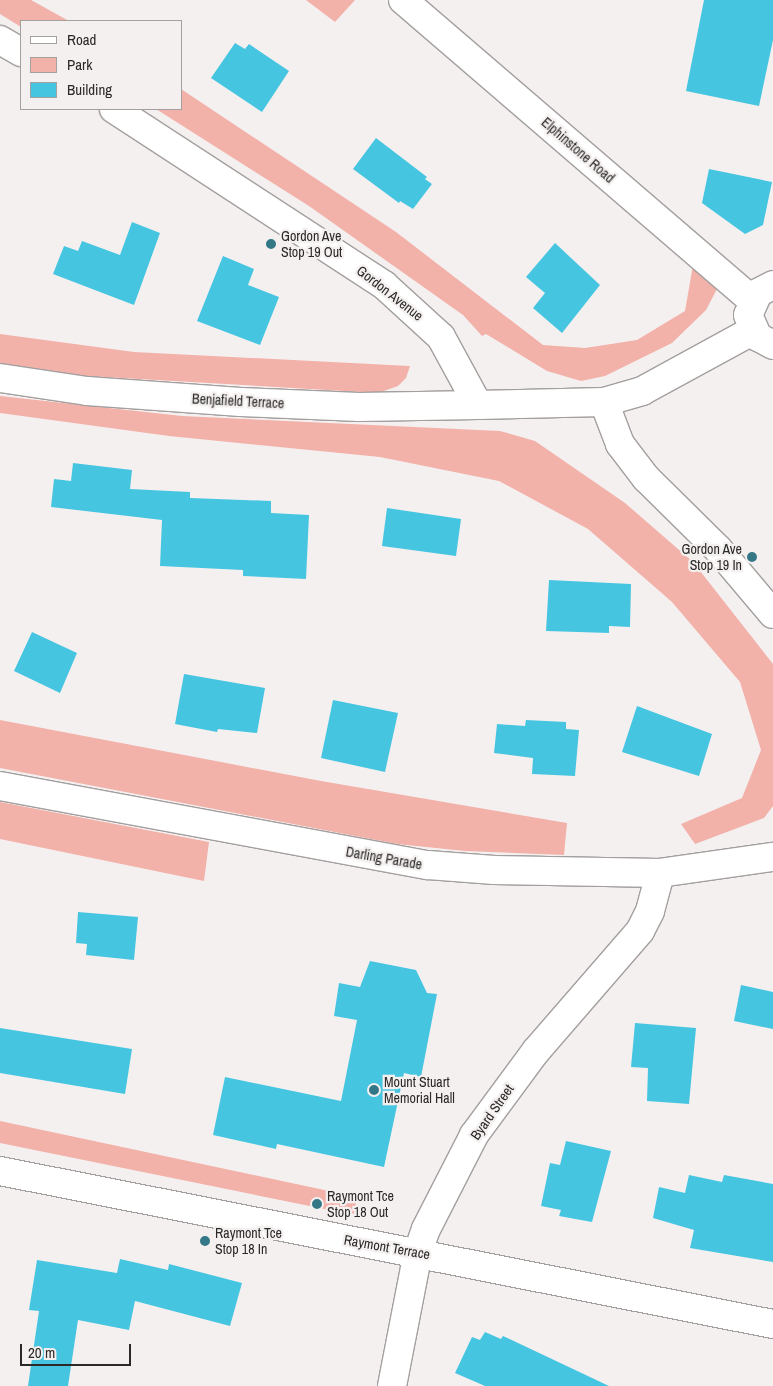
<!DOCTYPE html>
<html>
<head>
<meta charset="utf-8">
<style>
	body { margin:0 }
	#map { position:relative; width:773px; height:1386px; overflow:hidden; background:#f5f0f0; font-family:"Archivo Narrow",sans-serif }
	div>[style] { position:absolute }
	.green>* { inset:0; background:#f2b1a9 }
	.building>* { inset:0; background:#46c5e1 }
	.roads { filter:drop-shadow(1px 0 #a39f9e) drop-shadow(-1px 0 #a39f9e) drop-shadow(0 1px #a39f9e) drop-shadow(0 -1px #a39f9e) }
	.minor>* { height:28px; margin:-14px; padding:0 14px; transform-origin:14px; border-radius:14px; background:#fff }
	.tertiary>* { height:28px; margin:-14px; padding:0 14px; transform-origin:14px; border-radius:14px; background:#fff }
	.dots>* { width:14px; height:14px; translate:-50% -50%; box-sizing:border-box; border:2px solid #f5f0f0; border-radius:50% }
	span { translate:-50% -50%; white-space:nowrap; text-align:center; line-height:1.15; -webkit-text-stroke:4.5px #f5f0f0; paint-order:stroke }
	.street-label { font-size:14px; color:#2a2928 }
	.poi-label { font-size:14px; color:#2a2928 }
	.left { translate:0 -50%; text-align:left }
	.right { translate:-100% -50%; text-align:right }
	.legend { position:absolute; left:20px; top:20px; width:162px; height:90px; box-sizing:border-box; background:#f5f0f0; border:1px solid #a4a0a0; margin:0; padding:6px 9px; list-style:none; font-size:15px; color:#2a2928 }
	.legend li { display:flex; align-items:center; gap:10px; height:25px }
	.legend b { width:25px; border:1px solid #a4a0a0 }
	.scale { position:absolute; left:20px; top:1344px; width:111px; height:22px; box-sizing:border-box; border:2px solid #2a2928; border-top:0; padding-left:6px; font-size:15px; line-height:18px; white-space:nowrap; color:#2a2928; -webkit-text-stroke:4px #f5f0f0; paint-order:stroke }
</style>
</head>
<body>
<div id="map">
	<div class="green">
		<i style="clip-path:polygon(0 0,31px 0,69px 21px,21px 21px,21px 27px,0 14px)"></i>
		<i style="clip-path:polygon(306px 0,355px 0,335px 22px)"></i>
		<i style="clip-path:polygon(181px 89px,396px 232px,543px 345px,585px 348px,637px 340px,685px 311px,693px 265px,718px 287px,706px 310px,672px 343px,605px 376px,581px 381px,547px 371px,486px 334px,482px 336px,463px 315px,309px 206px,156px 109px,181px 109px)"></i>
		<i style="clip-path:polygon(0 334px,134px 352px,410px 366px,406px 378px,398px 386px,378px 393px,87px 376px,0 363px)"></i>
		<i style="clip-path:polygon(0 396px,182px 416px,500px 431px,535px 441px,625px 503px,693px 562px,773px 664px,773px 806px,764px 818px,695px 844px,681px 824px,742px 798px,761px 750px,740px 682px,672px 602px,588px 529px,499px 481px,380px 457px,169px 436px,0 413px)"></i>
		<i style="clip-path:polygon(0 720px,321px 781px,567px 823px,564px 855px,465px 851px,397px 844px,0 768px)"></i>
		<i style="clip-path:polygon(0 802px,209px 842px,204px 881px,0 839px)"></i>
		<i style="clip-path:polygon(0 1121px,357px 1197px,354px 1215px,0 1143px)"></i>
	</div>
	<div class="building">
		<i style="clip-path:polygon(704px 0,773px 0,773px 40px,759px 106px,686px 91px)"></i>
		<i style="clip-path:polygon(235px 43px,245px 49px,249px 44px,289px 71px,262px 112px,211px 78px)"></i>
		<i style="clip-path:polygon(376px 138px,427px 177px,425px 179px,432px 184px,413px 209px,400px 201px,399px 203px,353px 169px)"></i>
		<i style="clip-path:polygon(709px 169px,772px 182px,763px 225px,745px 234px,702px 203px)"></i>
		<i style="clip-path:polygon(132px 222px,160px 233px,134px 305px,53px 274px,64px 246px,78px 251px,82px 241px,120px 255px)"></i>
		<i style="clip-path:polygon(555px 243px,600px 285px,562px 333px,533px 308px,545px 293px,526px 277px)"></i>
		<i style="clip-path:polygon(223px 256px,254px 269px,248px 285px,279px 297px,260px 345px,197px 321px)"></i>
		<i style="clip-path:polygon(73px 463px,132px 470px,130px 489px,190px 492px,190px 498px,271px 501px,271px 513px,309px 515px,306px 579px,243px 576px,243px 570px,160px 566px,162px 520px,51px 507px,54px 479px,71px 481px)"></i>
		<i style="clip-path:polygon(387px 508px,461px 519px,456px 556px,382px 546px)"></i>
		<i style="clip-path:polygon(549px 580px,631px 584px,630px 627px,609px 626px,609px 633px,546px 631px)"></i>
		<i style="clip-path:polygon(32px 632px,77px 653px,60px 693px,14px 671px)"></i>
		<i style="clip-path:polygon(184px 674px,265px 688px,257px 733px,218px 729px,217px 732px,175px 724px)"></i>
		<i style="clip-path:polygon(333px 700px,398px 713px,385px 772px,321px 758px)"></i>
		<i style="clip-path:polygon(637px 706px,712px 734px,699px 776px,622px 752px)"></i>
		<i style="clip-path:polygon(526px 720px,566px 722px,566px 729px,579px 730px,575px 776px,532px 774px,533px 758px,494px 753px,497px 724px,525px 726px)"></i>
		<i style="clip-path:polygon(78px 912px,138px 917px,134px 960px,86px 955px,87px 944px,76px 943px)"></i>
		<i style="clip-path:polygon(370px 961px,416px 970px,427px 993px,437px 994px,421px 1077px,404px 1073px,384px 1167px,277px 1144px,276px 1149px,213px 1135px,225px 1077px,341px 1101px,357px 1020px,334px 1016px,339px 983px,360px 987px)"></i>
		<i style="clip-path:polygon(741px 985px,773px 992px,773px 1029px,734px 1021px)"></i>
		<i style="clip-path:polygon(635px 1023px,696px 1028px,689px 1104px,647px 1101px,648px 1068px,631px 1067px)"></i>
		<i style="clip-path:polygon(0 1028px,132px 1049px,125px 1094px,0 1073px)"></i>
		<i style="clip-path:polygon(566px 1141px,611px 1151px,592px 1222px,559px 1216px,561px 1210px,541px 1206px,550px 1163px,560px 1165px)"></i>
		<i style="clip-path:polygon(689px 1175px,722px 1182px,724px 1175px,773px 1184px,773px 1262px,690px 1248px,694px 1230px,653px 1218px,659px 1187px,685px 1193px)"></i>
		<i style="clip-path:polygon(120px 1259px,168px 1270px,169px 1264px,242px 1283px,230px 1326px,135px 1301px,129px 1330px,78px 1320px,68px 1386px,28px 1386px,39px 1311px,29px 1310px,37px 1260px,117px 1273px)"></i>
		<i style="clip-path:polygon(485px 1332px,501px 1339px,503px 1336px,609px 1386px,485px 1386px,455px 1373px,472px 1337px,480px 1340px)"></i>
	</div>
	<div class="roads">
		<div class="minor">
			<i style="left:403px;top:0;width:460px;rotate:40.7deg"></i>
			<i style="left:0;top:378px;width:88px;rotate:8.5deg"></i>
			<i style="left:87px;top:391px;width:154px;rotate:4.1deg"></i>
			<i style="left:241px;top:402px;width:118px;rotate:2.4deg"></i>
			<i style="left:359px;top:407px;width:119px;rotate:-1deg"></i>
			<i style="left:0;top:786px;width:435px;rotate:10.5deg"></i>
			<i style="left:428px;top:865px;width:66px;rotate:4.3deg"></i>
			<i style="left:494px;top:870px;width:166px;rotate:1deg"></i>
			<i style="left:0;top:1171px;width:788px;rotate:11.2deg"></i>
		</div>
		<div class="tertiary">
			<i style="left:0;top:40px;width:24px;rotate:30deg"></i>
			<i style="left:114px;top:109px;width:322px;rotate:33.1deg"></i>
			<i style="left:384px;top:285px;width:77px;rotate:42.4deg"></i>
			<i style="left:441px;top:337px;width:77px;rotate:61.4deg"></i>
			<i style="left:478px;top:405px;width:126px;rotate:-1.4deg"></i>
			<i style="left:604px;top:402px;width:40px;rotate:-16deg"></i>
			<i style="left:642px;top:391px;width:125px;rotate:-28.6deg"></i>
			<i style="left:773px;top:285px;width:17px;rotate:152deg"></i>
			<i style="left:758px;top:293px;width:24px;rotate:114deg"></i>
			<i style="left:748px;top:315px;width:24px;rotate:66deg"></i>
			<i style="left:758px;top:337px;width:17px;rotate:28deg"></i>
			<i style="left:604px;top:402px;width:45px;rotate:69.1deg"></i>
			<i style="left:620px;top:444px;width:43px;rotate:52.6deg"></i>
			<i style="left:646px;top:478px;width:101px;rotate:44.6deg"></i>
			<i style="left:718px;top:549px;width:85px;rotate:49.8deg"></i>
			<i style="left:392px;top:1386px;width:136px;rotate:-79deg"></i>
			<i style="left:418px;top:1252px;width:24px;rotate:-71deg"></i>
			<i style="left:426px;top:1229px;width:106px;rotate:-62.9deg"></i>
			<i style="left:474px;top:1135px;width:104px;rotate:-53.6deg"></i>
			<i style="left:536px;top:1051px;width:159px;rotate:-49.1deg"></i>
			<i style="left:640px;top:931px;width:22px;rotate:-63deg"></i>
			<i style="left:650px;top:911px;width:39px;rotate:-75deg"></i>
			<i style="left:660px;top:873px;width:114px;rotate:-8.1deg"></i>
		</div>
	</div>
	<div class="dots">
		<i style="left:271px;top:244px;background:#347888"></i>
		<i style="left:752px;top:557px;background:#347888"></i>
		<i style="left:374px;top:1090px;background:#347888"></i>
		<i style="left:317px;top:1204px;background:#347888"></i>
		<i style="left:205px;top:1241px;background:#347888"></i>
	</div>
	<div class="street-label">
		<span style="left:578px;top:150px;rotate:41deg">Elphinstone Road</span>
		<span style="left:390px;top:293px;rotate:38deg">Gordon Avenue</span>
		<span style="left:238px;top:401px;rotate:3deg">Benjafield Terrace</span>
		<span style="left:384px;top:858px;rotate:10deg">Darling Parade</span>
		<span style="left:492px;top:1112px;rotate:-55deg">Byard Street</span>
		<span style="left:387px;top:1247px;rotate:10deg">Raymont Terrace</span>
	</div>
	<div class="poi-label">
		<span class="left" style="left:281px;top:244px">Gordon Ave<br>Stop 19 Out</span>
		<span class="right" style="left:742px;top:557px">Gordon Ave<br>Stop 19 In</span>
		<span class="left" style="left:384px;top:1090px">Mount Stuart<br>Memorial Hall</span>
		<span class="left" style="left:327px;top:1204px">Raymont Tce<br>Stop 18 Out</span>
		<span class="left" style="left:215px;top:1241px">Raymont Tce<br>Stop 18 In</span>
	</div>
	<ul class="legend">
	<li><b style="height:6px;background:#fff"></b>Road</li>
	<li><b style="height:14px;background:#f2b1a9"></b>Park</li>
	<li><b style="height:14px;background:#46c5e1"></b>Building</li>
	</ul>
	<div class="scale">20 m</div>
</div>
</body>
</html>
